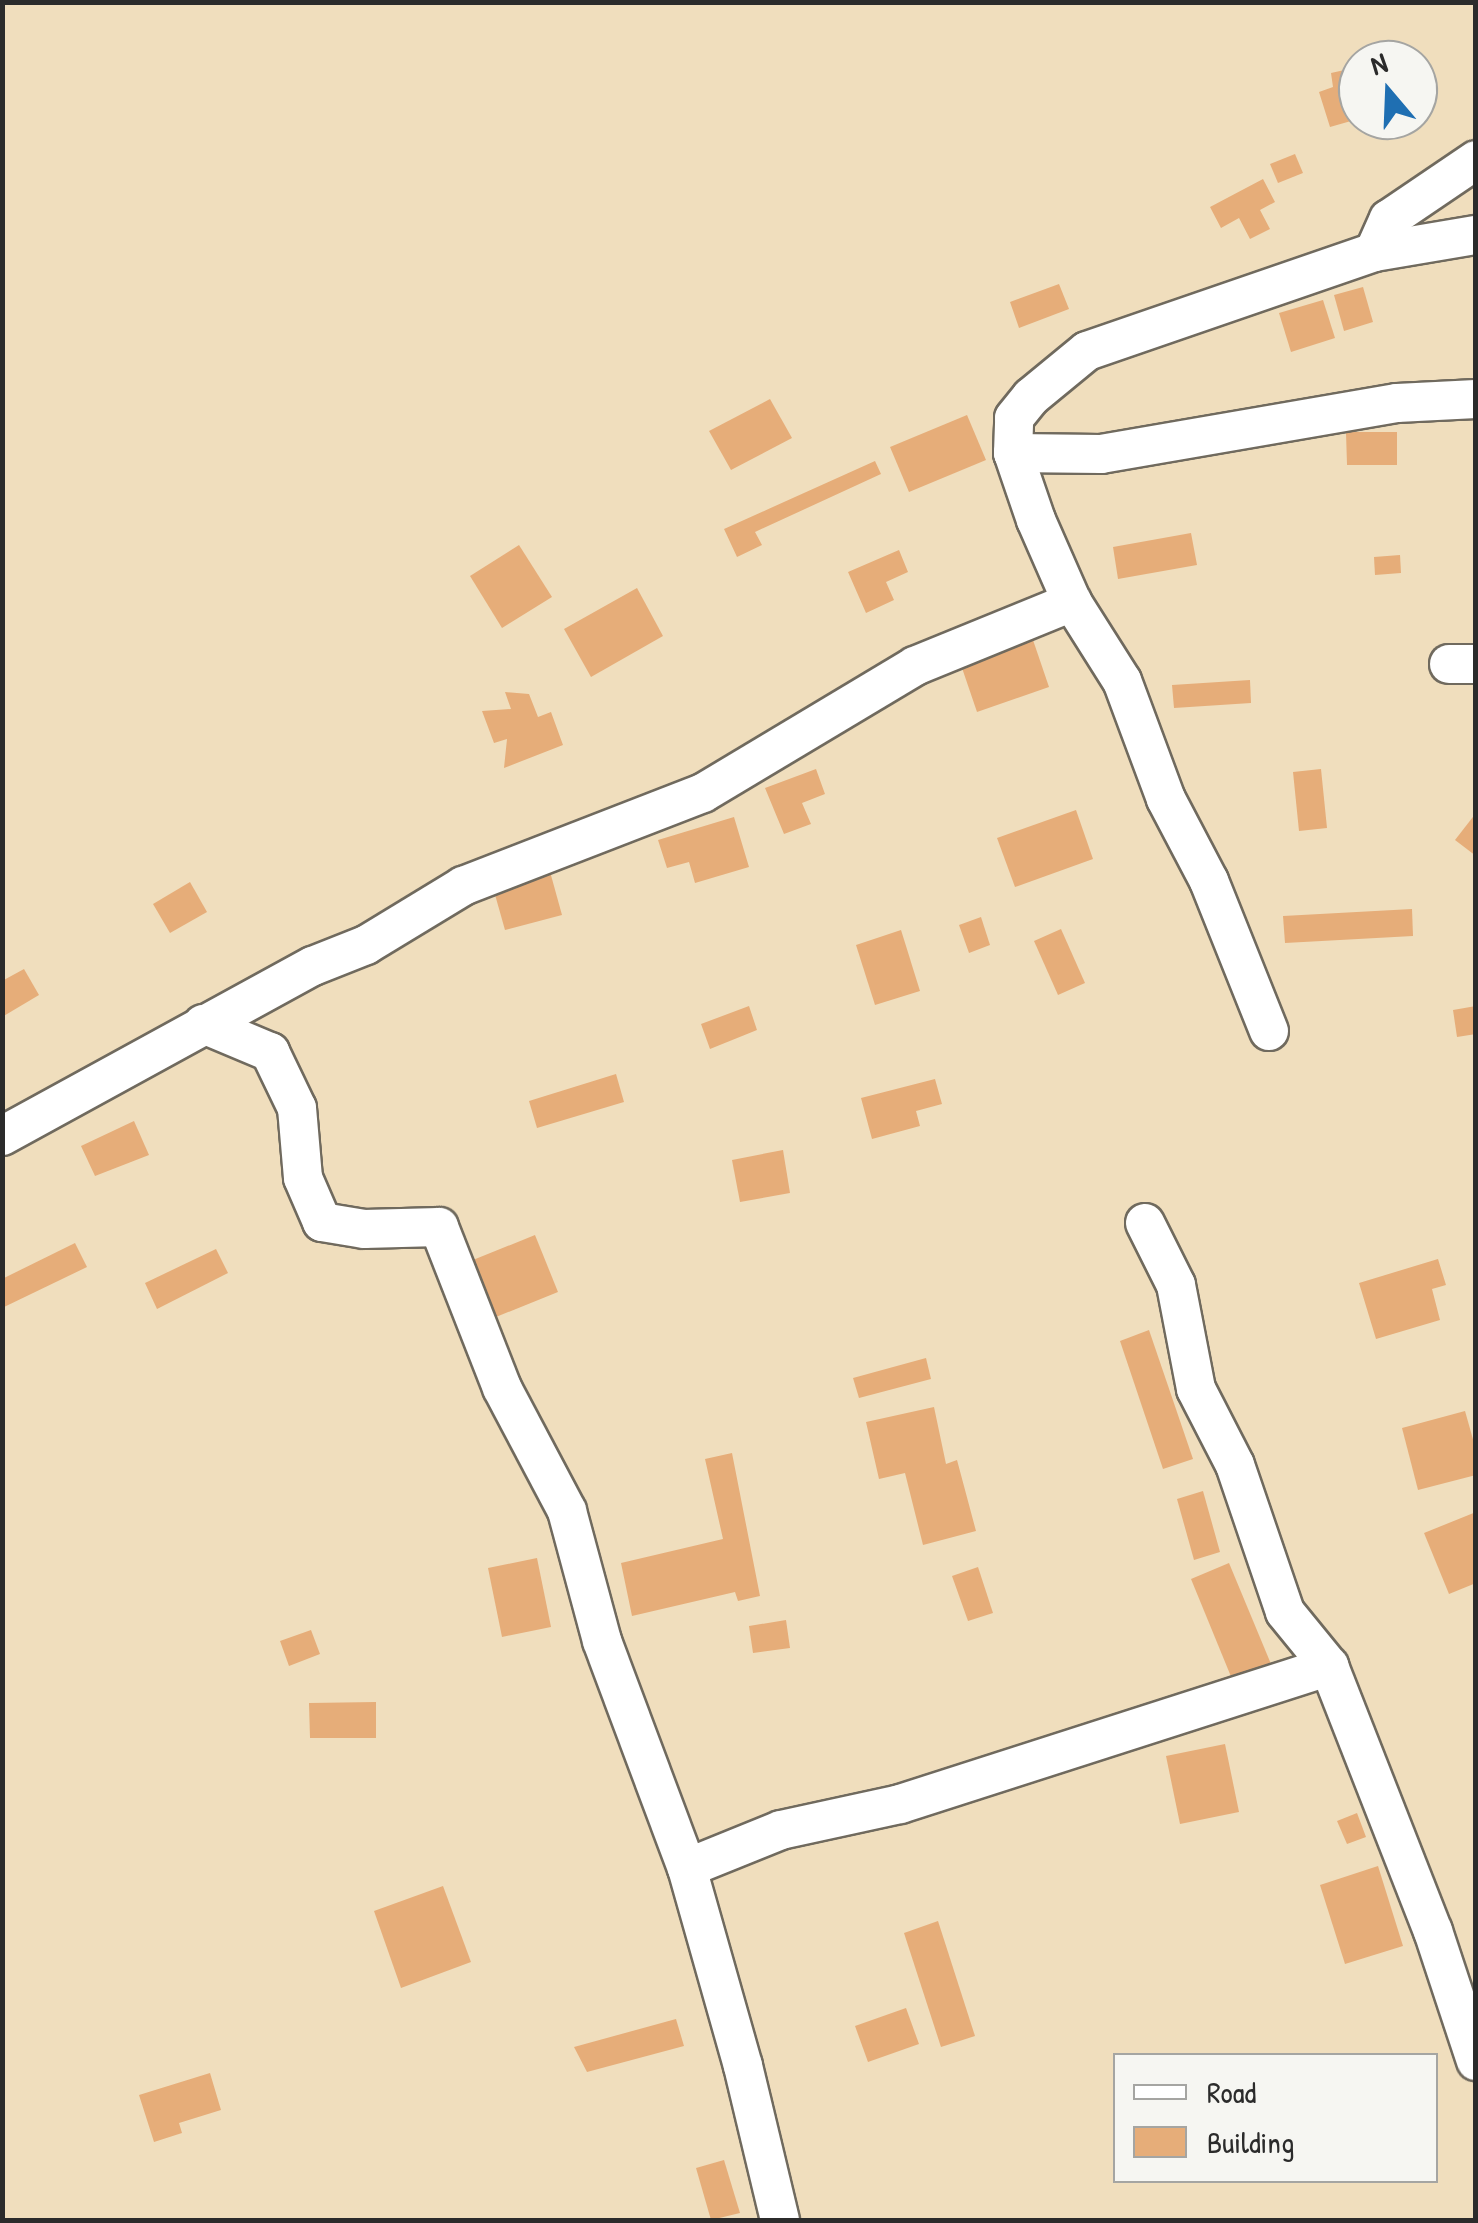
<!DOCTYPE html>
<html>
<head>
<meta charset="utf-8">
<style>
	body { margin:0 }
	#map { position:relative; width:1478px; height:2223px; overflow:hidden; background:#f0debd; font-family:"Patrick Hand",sans-serif }
	div>[style] { position:absolute }
	.building>* { inset:0; background:#e6ad79 }
	.roads { filter:drop-shadow(2px 0 #706a5e) drop-shadow(-2px 0 #706a5e) drop-shadow(0 2px #706a5e) drop-shadow(0 -2px #706a5e) }
	.minor>* { height:38px; margin:-19px; padding:0 19px; transform-origin:19px; border-radius:19px; background:#fff }
	span { translate:-50% -50%; white-space:nowrap; text-align:center; line-height:1.15; -webkit-text-stroke:10px #f6f6f2; paint-order:stroke }
	.frame { position:absolute; inset:0; border:5px solid #2b2b2b; pointer-events:none }
	.legend { position:absolute; left:1113px; top:2053px; width:325px; height:130px; box-sizing:border-box; background:#f6f6f2; border:2px solid #a5a5a2; margin:0; padding:12px 18px; list-style:none; font-size:30px; color:#2b2b2b }
	.legend li { display:flex; align-items:center; gap:20px; height:50px }
	.legend b { width:50px; border:2px solid #a5a5a2 }
	.north { position:absolute; left:1338px; top:40px; width:100px; height:100px; box-sizing:border-box; background:#f6f6f2; border:2px solid #a5a5a2; border-radius:50%; rotate:341deg; font-size:28px; font-weight:700; line-height:40px; text-align:center; color:#2b2b2b }
	.north::after { content:''; display:block; margin:auto; width:35px; height:45px; background:#1f6fb2; clip-path:polygon(50% 0,100% 100%,50% 72%,0 100%) }
</style>
</head>
<body>
<div id="map">
	<div class="building">
		<i style="clip-path:polygon(1358px 67px,1358px 119px,1330px 127px,1319px 92px,1333px 87px,1331px 73px)"></i>
		<i style="clip-path:polygon(1295px 154px,1303px 173px,1278px 183px,1270px 164px)"></i>
		<i style="clip-path:polygon(1263px 179px,1275px 202px,1260px 210px,1270px 229px,1250px 239px,1239px 218px,1221px 228px,1210px 207px)"></i>
		<i style="clip-path:polygon(1059px 284px,1069px 309px,1019px 328px,1010px 302px)"></i>
		<i style="clip-path:polygon(1363px 287px,1373px 322px,1344px 331px,1334px 295px)"></i>
		<i style="clip-path:polygon(1323px 300px,1335px 338px,1291px 352px,1279px 313px)"></i>
		<i style="clip-path:polygon(770px 399px,792px 438px,731px 470px,709px 431px)"></i>
		<i style="clip-path:polygon(967px 415px,986px 460px,909px 492px,890px 447px)"></i>
		<i style="clip-path:polygon(1346px 432px,1397px 432px,1397px 465px,1347px 465px)"></i>
		<i style="clip-path:polygon(875px 461px,881px 474px,755px 532px,762px 545px,737px 557px,724px 529px)"></i>
		<i style="clip-path:polygon(1191px 533px,1197px 565px,1118px 579px,1113px 547px)"></i>
		<i style="clip-path:polygon(519px 545px,552px 597px,502px 628px,470px 576px)"></i>
		<i style="clip-path:polygon(899px 550px,908px 572px,886px 582px,894px 600px,866px 613px,848px 572px)"></i>
		<i style="clip-path:polygon(1400px 555px,1401px 573px,1375px 575px,1374px 557px)"></i>
		<i style="clip-path:polygon(637px 588px,663px 636px,591px 677px,564px 629px)"></i>
		<i style="clip-path:polygon(1033px 640px,1049px 687px,977px 712px,961px 665px)"></i>
		<i style="clip-path:polygon(1250px 680px,1251px 703px,1174px 708px,1172px 685px)"></i>
		<i style="clip-path:polygon(505px 692px,529px 694px,538px 717px,551px 712px,563px 745px,504px 768px,507px 739px,494px 743px,482px 711px,511px 709px)"></i>
		<i style="clip-path:polygon(816px 769px,825px 794px,802px 803px,811px 824px,784px 834px,765px 788px)"></i>
		<i style="clip-path:polygon(1321px 769px,1327px 828px,1299px 831px,1293px 772px)"></i>
		<i style="clip-path:polygon(1076px 810px,1093px 859px,1015px 887px,997px 838px)"></i>
		<i style="clip-path:polygon(1476px 813px,1476px 856px,1455px 840px)"></i>
		<i style="clip-path:polygon(734px 817px,749px 867px,695px 883px,689px 862px,667px 868px,658px 840px)"></i>
		<i style="clip-path:polygon(549px 868px,562px 915px,505px 930px,492px 884px)"></i>
		<i style="clip-path:polygon(190px 882px,207px 912px,170px 933px,153px 904px)"></i>
		<i style="clip-path:polygon(1412px 909px,1413px 936px,1285px 943px,1283px 916px)"></i>
		<i style="clip-path:polygon(981px 917px,990px 945px,969px 953px,959px 925px)"></i>
		<i style="clip-path:polygon(1061px 929px,1085px 983px,1058px 995px,1034px 941px)"></i>
		<i style="clip-path:polygon(901px 930px,920px 991px,875px 1005px,856px 945px)"></i>
		<i style="clip-path:polygon(24px 969px,39px 995px,2px 1017px,2px 981px)"></i>
		<i style="clip-path:polygon(749px 1006px,757px 1030px,710px 1049px,701px 1024px)"></i>
		<i style="clip-path:polygon(1476px 1006px,1476px 1034px,1457px 1037px,1453px 1010px)"></i>
		<i style="clip-path:polygon(616px 1074px,624px 1102px,537px 1128px,529px 1101px)"></i>
		<i style="clip-path:polygon(935px 1079px,942px 1104px,916px 1111px,920px 1126px,872px 1139px,861px 1098px)"></i>
		<i style="clip-path:polygon(134px 1121px,149px 1155px,95px 1176px,81px 1146px)"></i>
		<i style="clip-path:polygon(783px 1150px,790px 1193px,740px 1202px,732px 1160px)"></i>
		<i style="clip-path:polygon(535px 1235px,558px 1292px,491px 1319px,468px 1262px)"></i>
		<i style="clip-path:polygon(75px 1243px,87px 1267px,2px 1308px,2px 1279px)"></i>
		<i style="clip-path:polygon(216px 1249px,228px 1273px,157px 1309px,145px 1283px)"></i>
		<i style="clip-path:polygon(1438px 1259px,1446px 1285px,1432px 1289px,1440px 1320px,1376px 1339px,1359px 1283px)"></i>
		<i style="clip-path:polygon(1149px 1330px,1193px 1459px,1163px 1469px,1120px 1341px)"></i>
		<i style="clip-path:polygon(926px 1358px,931px 1379px,859px 1398px,853px 1378px)"></i>
		<i style="clip-path:polygon(934px 1407px,946px 1464px,957px 1460px,976px 1531px,923px 1545px,905px 1473px,879px 1479px,866px 1422px)"></i>
		<i style="clip-path:polygon(1465px 1411px,1476px 1450px,1476px 1475px,1418px 1490px,1402px 1428px)"></i>
		<i style="clip-path:polygon(732px 1453px,760px 1596px,738px 1601px,735px 1592px,632px 1616px,621px 1563px,723px 1539px,705px 1459px)"></i>
		<i style="clip-path:polygon(1203px 1491px,1220px 1552px,1194px 1560px,1177px 1499px)"></i>
		<i style="clip-path:polygon(1476px 1512px,1476px 1583px,1449px 1594px,1424px 1533px)"></i>
		<i style="clip-path:polygon(537px 1558px,551px 1627px,502px 1637px,488px 1568px)"></i>
		<i style="clip-path:polygon(1229px 1563px,1271px 1664px,1232px 1679px,1191px 1579px)"></i>
		<i style="clip-path:polygon(978px 1567px,993px 1613px,968px 1621px,952px 1576px)"></i>
		<i style="clip-path:polygon(786px 1620px,790px 1648px,753px 1653px,749px 1626px)"></i>
		<i style="clip-path:polygon(311px 1630px,320px 1654px,289px 1666px,280px 1641px)"></i>
		<i style="clip-path:polygon(376px 1702px,376px 1738px,310px 1738px,309px 1703px)"></i>
		<i style="clip-path:polygon(1225px 1744px,1239px 1812px,1180px 1824px,1166px 1756px)"></i>
		<i style="clip-path:polygon(1357px 1813px,1366px 1837px,1347px 1844px,1337px 1821px)"></i>
		<i style="clip-path:polygon(1378px 1866px,1403px 1946px,1345px 1964px,1320px 1885px)"></i>
		<i style="clip-path:polygon(443px 1886px,471px 1962px,401px 1988px,374px 1911px)"></i>
		<i style="clip-path:polygon(938px 1921px,975px 2036px,941px 2047px,904px 1933px)"></i>
		<i style="clip-path:polygon(906px 2008px,919px 2044px,868px 2062px,855px 2026px)"></i>
		<i style="clip-path:polygon(676px 2019px,684px 2046px,587px 2072px,574px 2047px)"></i>
		<i style="clip-path:polygon(210px 2073px,221px 2110px,179px 2123px,182px 2133px,154px 2142px,139px 2095px)"></i>
		<i style="clip-path:polygon(724px 2160px,740px 2213px,711px 2220px,696px 2168px)"></i>
	</div>
	<div class="roads">
		<div class="minor">
			<i style="left:1374px;top:252px;width:103px;rotate:-9.5deg"></i>
			<i style="left:1013px;top:453px;width:88px;rotate:0.7deg"></i>
			<i style="left:1101px;top:454px;width:300px;rotate:-9.8deg"></i>
			<i style="left:1397px;top:403px;width:79px;rotate:-2.9deg"></i>
			<i style="left:1449px;top:664px;width:27px"></i>
			<i style="left:203px;top:1024px;width:73px;rotate:22.7deg"></i>
			<i style="left:270px;top:1052px;width:62px;rotate:64.3deg"></i>
			<i style="left:297px;top:1108px;width:70px;rotate:85.1deg"></i>
			<i style="left:303px;top:1178px;width:48px;rotate:66.6deg"></i>
			<i style="left:322px;top:1222px;width:43px;rotate:9.5deg"></i>
			<i style="left:364px;top:1229px;width:75px;rotate:-1.5deg"></i>
			<i style="left:439px;top:1227px;width:173px;rotate:68.6deg"></i>
			<i style="left:502px;top:1388px;width:139px;rotate:62.1deg"></i>
			<i style="left:567px;top:1511px;width:135px;rotate:74.9deg"></i>
			<i style="left:602px;top:1641px;width:242px;rotate:69.5deg"></i>
			<i style="left:687px;top:1868px;width:206px;rotate:74.2deg"></i>
			<i style="left:743px;top:2066px;width:158px;rotate:76.5deg"></i>
			<i style="left:1269px;top:1031px;width:162px;rotate:-111.8deg"></i>
			<i style="left:1209px;top:881px;width:93px;rotate:-117.7deg"></i>
			<i style="left:1166px;top:799px;width:126px;rotate:-110.4deg"></i>
			<i style="left:1122px;top:681px;width:93px;rotate:-122.3deg"></i>
			<i style="left:1072px;top:602px;width:90px;rotate:-113.7deg"></i>
			<i style="left:1036px;top:520px;width:71px;rotate:-108.9deg"></i>
			<i style="left:1013px;top:453px;width:35px;rotate:-88deg"></i>
			<i style="left:1014px;top:418px;width:27px;rotate:-51deg"></i>
			<i style="left:1031px;top:397px;width:72px;rotate:-39.4deg"></i>
			<i style="left:1087px;top:351px;width:304px;rotate:-19deg"></i>
			<i style="left:1374px;top:252px;width:36px;rotate:-66deg"></i>
			<i style="left:1389px;top:219px;width:105px;rotate:-34.1deg"></i>
			<i style="left:2px;top:1136px;width:354px;rotate:-28.7deg"></i>
			<i style="left:313px;top:966px;width:57px;rotate:-21.6deg"></i>
			<i style="left:366px;top:945px;width:114px;rotate:-31.3deg"></i>
			<i style="left:463px;top:886px;width:257px;rotate:-21.2deg"></i>
			<i style="left:703px;top:793px;width:247px;rotate:-30.9deg"></i>
			<i style="left:915px;top:666px;width:170px;rotate:-22.2deg"></i>
			<i style="left:1145px;top:1223px;width:69px;rotate:63.4deg"></i>
			<i style="left:1176px;top:1285px;width:106px;rotate:79.1deg"></i>
			<i style="left:1196px;top:1389px;width:85px;rotate:62.8deg"></i>
			<i style="left:1235px;top:1465px;width:155px;rotate:71.2deg"></i>
			<i style="left:1285px;top:1612px;width:70px;rotate:50.8deg"></i>
			<i style="left:1329px;top:1666px;width:285px;rotate:68.6deg"></i>
			<i style="left:1433px;top:1931px;width:137px;rotate:71.7deg"></i>
			<i style="left:687px;top:1868px;width:101px;rotate:-22deg"></i>
			<i style="left:781px;top:1830px;width:122px;rotate:-12.3deg"></i>
			<i style="left:900px;top:1804px;width:451px;rotate:-17.8deg"></i>
		</div>
	</div>
	<div class="frame"></div>
	<ul class="legend">
	<li><b style="height:12px;background:#fff"></b>Road</li>
	<li><b style="height:28px;background:#e6ad79"></b>Building</li>
	</ul>
	<div class="north">N</div>
</div>
</body>
</html>
